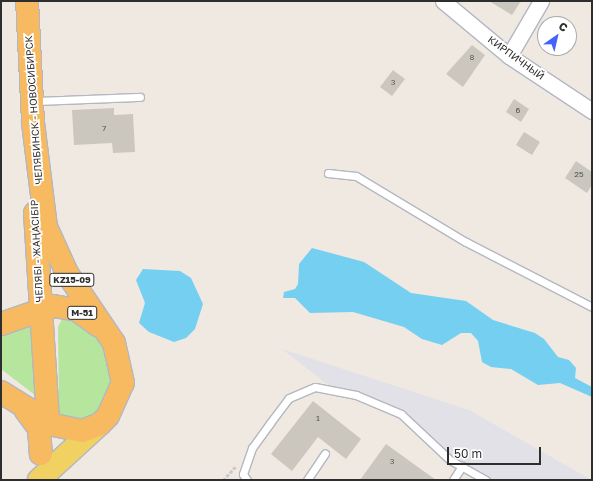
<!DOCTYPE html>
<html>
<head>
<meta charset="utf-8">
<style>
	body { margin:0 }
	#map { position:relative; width:593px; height:481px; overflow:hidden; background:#efe9e1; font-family:"Golos Text",sans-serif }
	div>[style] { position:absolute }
	.industrial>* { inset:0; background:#e3e1e8 }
	.green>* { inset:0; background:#b6e59e }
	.water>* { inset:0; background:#75cff0 }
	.building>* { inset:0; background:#cbc7bf }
	.path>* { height:2.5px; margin-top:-1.25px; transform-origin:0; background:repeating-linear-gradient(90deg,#c9c9c9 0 3px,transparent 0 5px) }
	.roads { filter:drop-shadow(1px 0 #b4b7c1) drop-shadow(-1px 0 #b4b7c1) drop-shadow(0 1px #b4b7c1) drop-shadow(0 -1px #b4b7c1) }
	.service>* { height:7px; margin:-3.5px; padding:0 3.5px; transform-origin:3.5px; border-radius:3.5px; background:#fff }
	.minor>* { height:15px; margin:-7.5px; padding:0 7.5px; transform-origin:7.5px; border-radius:7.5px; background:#fff }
	.primary>* { height:22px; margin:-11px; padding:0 11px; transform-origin:11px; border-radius:11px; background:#f2d163 }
	.trunk>* { height:22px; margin:-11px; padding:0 11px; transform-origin:11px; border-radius:11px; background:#f8ba60 }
	span { translate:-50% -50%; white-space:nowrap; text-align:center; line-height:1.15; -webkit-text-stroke:3.5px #fff; paint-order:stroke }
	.number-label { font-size:8px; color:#555452 }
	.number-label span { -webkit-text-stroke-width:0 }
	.shield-label span { padding:1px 3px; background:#fff; border:1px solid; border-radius:3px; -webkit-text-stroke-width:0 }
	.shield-label { font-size:9px; color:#2e2e2e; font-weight:700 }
	.street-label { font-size:10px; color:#2e2e2e }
	.frame { position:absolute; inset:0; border:2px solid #2e2e2e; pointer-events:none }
	.north { position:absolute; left:537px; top:16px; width:40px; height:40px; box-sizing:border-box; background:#fff; border:1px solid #ababab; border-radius:50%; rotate:34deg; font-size:11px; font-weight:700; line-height:16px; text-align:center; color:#2e2e2e }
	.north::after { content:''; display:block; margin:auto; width:14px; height:18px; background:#4264fb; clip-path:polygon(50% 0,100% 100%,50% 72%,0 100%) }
	.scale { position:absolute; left:447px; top:447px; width:94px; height:18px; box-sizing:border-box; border:2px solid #2e2e2e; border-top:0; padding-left:5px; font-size:12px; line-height:14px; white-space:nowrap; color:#2e2e2e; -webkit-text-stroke:3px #fff; paint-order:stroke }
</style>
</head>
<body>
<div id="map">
	<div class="industrial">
		<i style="clip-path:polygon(282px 349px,469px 410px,592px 480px,488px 480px,386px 407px,341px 395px)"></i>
	</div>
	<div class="green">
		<i style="clip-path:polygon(72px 313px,105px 344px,113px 381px,105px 407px,86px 423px,61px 417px,59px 411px,58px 327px,63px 317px)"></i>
		<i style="clip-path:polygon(38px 317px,44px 402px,1px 369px,1px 334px)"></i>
	</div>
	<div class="water">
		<i style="clip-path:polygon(312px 248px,364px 262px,411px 293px,466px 301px,493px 320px,535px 333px,544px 339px,558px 357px,569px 360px,576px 368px,575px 378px,592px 387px,592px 397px,560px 383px,538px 385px,511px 369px,491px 367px,482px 362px,478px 341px,471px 333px,461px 333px,442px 345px,422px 339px,404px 327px,353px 312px,310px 313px,295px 298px,283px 298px,284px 292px,295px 289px,298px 284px,299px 264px)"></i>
		<i style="clip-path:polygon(143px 269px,180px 271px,191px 278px,203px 304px,195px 329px,186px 338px,174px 342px,149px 332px,139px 323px,145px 303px,136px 280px)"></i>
	</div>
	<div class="building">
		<i style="clip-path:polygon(489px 1px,521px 1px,512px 15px)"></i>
		<i style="clip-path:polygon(472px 45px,485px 55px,463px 87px,446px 74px)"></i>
		<i style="clip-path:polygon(393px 70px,405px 79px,392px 96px,380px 87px)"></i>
		<i style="clip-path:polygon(514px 99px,529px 109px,521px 122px,506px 112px)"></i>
		<i style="clip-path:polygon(114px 108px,114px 115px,133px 114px,135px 152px,113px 153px,112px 143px,74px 145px,72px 110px)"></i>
		<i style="clip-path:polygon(524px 132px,540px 142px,532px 155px,516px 145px)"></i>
		<i style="clip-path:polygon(576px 161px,592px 172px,592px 185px,587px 193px,565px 178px)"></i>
		<i style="clip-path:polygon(313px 401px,361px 439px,346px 459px,318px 437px,292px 471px,271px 454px)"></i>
		<i style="clip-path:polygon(386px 444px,436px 480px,360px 480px)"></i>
	</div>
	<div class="path">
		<i style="left:223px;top:480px;width:18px;rotate:-47deg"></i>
	</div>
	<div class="roads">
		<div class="service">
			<i style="left:34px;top:101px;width:106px;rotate:-2.2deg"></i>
			<i style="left:328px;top:173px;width:28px;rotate:6deg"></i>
			<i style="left:356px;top:176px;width:128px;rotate:31deg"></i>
			<i style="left:466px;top:242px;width:142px;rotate:27.3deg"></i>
			<i style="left:247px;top:480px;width:7px;rotate:-124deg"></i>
			<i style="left:243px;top:474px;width:28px;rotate:-71deg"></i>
			<i style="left:252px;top:448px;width:31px;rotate:-54deg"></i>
			<i style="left:270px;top:423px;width:31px;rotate:-53deg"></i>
			<i style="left:289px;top:398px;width:28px;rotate:-23deg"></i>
			<i style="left:315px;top:387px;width:42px;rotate:11deg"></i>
			<i style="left:356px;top:395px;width:49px;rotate:22.9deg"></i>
			<i style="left:401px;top:414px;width:67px;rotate:43.2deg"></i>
			<i style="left:450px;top:460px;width:41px;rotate:29.1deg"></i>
			<i style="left:307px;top:480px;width:32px;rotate:-56deg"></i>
			<i style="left:453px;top:480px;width:17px;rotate:-57deg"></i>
		</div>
		<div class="minor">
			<i style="left:443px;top:1px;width:86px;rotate:39.8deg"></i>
			<i style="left:509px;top:56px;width:100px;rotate:33.5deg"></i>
			<i style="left:509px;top:56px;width:64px;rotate:-59.8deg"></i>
		</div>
		<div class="primary">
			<i style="left:39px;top:480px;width:83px;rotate:-42.6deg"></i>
		</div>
		<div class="trunk">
			<i style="left:35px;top:213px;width:209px;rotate:86.4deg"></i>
			<i style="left:1px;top:324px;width:55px;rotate:-19.1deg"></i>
			<i style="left:53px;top:306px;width:24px;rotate:9deg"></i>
			<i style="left:77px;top:310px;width:27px;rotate:36deg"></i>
			<i style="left:1px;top:392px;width:62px;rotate:31.9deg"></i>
			<i style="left:54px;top:425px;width:29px;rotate:12deg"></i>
			<i style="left:82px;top:431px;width:19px;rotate:-21deg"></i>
			<i style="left:100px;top:424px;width:11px;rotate:-45deg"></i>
			<i style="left:108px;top:416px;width:36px;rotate:-66deg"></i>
			<i style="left:123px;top:383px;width:41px;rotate:-102.7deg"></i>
			<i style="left:114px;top:343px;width:84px;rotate:-123.9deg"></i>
			<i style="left:67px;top:273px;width:51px;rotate:-114.5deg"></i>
			<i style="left:46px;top:227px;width:106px;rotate:-97.1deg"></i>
			<i style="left:33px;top:122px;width:121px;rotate:-92.8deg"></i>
			<i style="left:26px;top:411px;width:21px;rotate:53deg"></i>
			<i style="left:39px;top:428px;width:26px;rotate:86deg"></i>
		</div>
	</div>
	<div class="number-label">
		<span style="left:472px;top:58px">8</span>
		<span style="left:393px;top:83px">3</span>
		<span style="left:518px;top:111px">6</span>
		<span style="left:104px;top:129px">7</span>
		<span style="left:579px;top:175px">25</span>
		<span style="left:318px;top:419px">1</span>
		<span style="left:392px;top:462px">3</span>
	</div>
	<div class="shield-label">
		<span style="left:72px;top:280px">KZ15-09</span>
		<span style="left:82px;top:313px">M-51</span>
	</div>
	<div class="street-label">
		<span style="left:516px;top:58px;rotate:36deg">КИРПИЧНЫЙ</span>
		<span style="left:34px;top:110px;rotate:-94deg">ЧЕЛЯБИНСК - НОВОСИБИРСК</span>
		<span style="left:37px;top:251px;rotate:-93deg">ЧЕЛЯБІ - ЖАҢАСІБІР</span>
	</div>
	<div class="frame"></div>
	<div class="north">С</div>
	<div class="scale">50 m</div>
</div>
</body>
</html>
